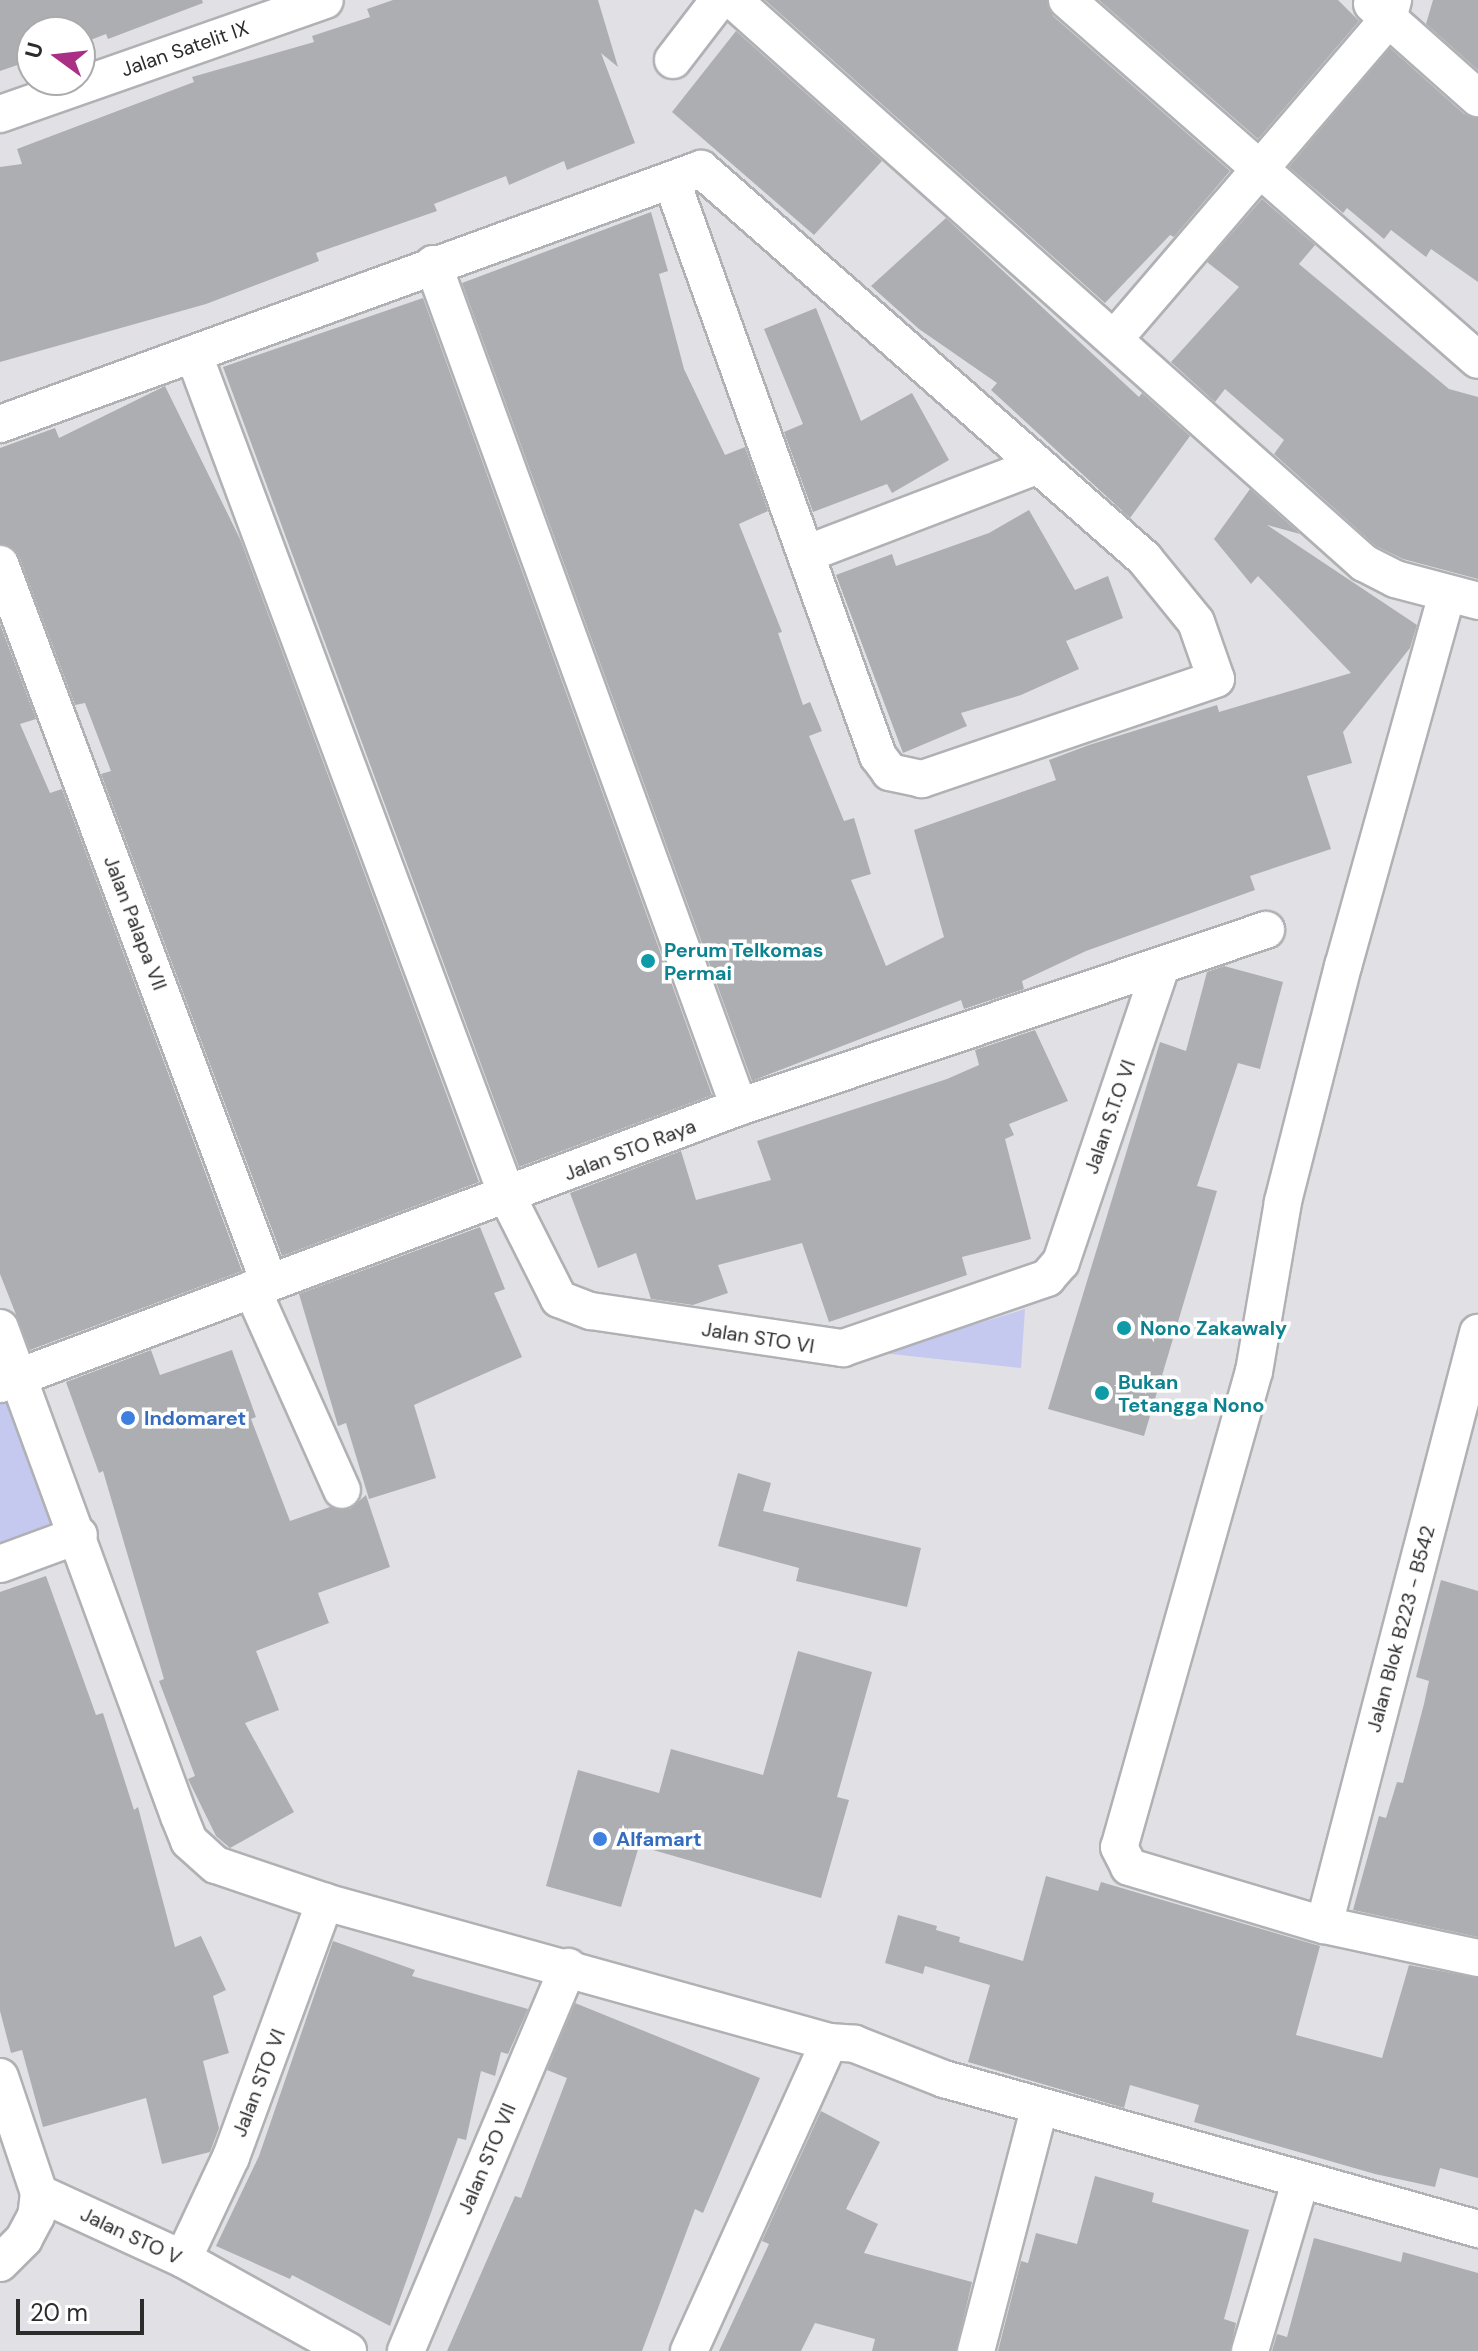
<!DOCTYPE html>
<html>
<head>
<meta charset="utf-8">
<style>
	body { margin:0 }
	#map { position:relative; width:1478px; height:2351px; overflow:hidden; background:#e1e1e5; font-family:"DM Sans",sans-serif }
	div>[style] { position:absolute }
	.green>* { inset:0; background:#c5c8ef }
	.building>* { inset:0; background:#adaeb1 }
	.roads { filter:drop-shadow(2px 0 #b0b1b4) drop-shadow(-2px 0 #b0b1b4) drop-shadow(0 2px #b0b1b4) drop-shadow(0 -2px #b0b1b4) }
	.street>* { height:36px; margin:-18px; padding:0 18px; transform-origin:18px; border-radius:18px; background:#fff }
	.dots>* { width:22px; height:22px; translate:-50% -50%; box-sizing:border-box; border:4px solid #fff; border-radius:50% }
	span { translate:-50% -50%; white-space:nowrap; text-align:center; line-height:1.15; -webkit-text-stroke:7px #fff; paint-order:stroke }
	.street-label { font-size:20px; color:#2c2c2d }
	.culture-label { font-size:20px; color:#0d838f; font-weight:700 }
	.left { translate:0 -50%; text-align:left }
	.shop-label { font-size:20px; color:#366cbe; font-weight:700 }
	.north { position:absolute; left:16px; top:16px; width:80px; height:80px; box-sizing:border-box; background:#fff; border:2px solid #ababab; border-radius:50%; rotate:285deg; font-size:22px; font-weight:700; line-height:32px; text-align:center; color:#2c2c2d }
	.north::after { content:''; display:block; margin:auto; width:28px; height:36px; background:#a93085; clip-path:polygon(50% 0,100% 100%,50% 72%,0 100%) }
	.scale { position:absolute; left:16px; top:2299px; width:128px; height:36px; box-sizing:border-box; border:4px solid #2c2c2d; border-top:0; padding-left:10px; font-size:24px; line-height:28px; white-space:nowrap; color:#2c2c2d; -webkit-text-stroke:6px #fff; paint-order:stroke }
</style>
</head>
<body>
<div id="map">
	<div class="green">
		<i style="clip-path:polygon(1025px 1309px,1021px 1368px,882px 1353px)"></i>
		<i style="clip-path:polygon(9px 1389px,60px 1527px,0 1550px,0 1393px)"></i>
	</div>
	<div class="building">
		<i style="clip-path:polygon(0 0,202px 0,203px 3px,108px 39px,106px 34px,80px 44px,80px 32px,32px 32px,32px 60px,0 71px)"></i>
		<i style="clip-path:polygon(393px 0,598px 0,618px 67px,601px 53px,635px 143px,567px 170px,564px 161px,509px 185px,506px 176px,434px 204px,437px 211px,316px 253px,319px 261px,206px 304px,0 362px,0 167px,22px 164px,17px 149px,194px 82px,192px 77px,314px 42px,312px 36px,370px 17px,367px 9px)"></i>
		<i style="clip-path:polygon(765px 0,1047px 0,1053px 16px,1230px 171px,1174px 237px,1170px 235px,1105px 303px)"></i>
		<i style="clip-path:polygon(1099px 0,1338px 0,1359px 21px,1258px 139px)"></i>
		<i style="clip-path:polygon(1433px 0,1478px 0,1478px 70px,1426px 24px)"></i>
		<i style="clip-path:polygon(736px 31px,882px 161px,814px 235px,672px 112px)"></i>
		<i style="clip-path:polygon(1390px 48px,1464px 114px,1478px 118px,1478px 282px,1431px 249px,1426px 257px,1391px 230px,1384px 239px,1347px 208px,1343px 213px,1289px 167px)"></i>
		<i style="clip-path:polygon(1262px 199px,1315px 245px,1299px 264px,1449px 389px,1478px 397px,1478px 579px,1403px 559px,1376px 546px,1274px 454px,1284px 440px,1225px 389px,1215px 402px,1171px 362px,1239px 287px,1207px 262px)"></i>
		<i style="clip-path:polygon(651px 212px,668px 271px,659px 274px,684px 369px,725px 455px,745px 447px,768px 511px,739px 524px,782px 632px,778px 633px,803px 705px,810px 702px,822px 731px,809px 736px,844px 821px,854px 818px,871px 874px,851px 880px,886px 966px,944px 937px,914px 830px,1056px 780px,1049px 760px,1089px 745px,1217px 705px,1219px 712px,1351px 673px,1258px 576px,1251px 584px,1214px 539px,1250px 489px,1300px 534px,1267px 525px,1417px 625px,1410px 648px,1343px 732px,1352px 763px,1307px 776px,1331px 849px,1250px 876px,1255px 890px,1086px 951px,1022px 981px,1024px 989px,964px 1009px,961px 1000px,752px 1081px,462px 283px)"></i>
		<i style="clip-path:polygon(946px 218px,1139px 397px,1142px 393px,1190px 436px,1130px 518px,991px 390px,997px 383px,919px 329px,871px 286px)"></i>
		<i style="clip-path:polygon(423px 298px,712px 1095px,519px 1167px,223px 367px)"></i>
		<i style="clip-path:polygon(816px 308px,861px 421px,912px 393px,949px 460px,892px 493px,887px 484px,813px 512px,784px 432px,803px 424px,764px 329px)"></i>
		<i style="clip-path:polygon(165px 386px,241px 541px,479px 1182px,282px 1256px,101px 774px,111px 771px,85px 703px,75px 705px,19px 556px,0 544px,0 448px,55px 428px,59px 438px)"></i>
		<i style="clip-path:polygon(1029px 510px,1075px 590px,1108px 576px,1123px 618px,1066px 641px,1079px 669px,1021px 695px,961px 713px,967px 726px,903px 753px,836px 575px,892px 554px,896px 566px,989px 533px)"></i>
		<i style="clip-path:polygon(0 624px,36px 719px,20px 724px,50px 793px,62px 789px,242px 1271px,30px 1350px,0 1274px)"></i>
		<i style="clip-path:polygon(1224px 966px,1283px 982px,1260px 1069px,1238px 1063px,1197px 1186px,1217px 1191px,1144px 1436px,1048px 1409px,1160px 1042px,1186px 1051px,1207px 972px)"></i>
		<i style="clip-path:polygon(1035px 1030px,1068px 1101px,1009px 1124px,1014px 1135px,1005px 1139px,1031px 1239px,962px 1257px,967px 1275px,829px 1322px,802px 1243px,718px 1265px,728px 1293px,693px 1305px,651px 1299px,636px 1253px,598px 1268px,570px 1193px,681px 1151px,696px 1200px,771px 1180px,757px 1141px,947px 1079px,979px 1065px,975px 1050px)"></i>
		<i style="clip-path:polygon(480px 1227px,505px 1289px,494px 1293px,522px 1357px,414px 1405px,436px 1478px,369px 1499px,346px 1423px,338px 1426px,299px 1294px)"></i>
		<i style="clip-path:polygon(151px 1350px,160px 1375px,232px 1350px,256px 1417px,251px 1419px,290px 1521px,330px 1507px,350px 1509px,366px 1495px,390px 1567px,318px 1593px,329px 1623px,256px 1651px,279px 1710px,245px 1723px,294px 1812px,230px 1848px,216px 1836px,188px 1779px,195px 1776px,159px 1681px,164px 1679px,103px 1471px,99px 1473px,66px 1382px)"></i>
		<i style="clip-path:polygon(738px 1473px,771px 1483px,763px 1511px,921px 1548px,907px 1607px,796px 1581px,799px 1568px,718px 1546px)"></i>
		<i style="clip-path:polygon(46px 1576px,96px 1715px,103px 1713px,134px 1810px,138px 1807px,175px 1947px,201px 1936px,226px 1990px,213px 1996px,229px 2053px,203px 2061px,219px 2128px,210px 2152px,162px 2164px,146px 2098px,43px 2127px,22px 2050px,11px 2053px,0 2011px,0 1592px)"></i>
		<i style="clip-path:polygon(1441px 1580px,1478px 1591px,1478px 1937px,1353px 1910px,1379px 1816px,1386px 1818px,1397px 1782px,1403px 1783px,1424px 1704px,1429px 1681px,1416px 1677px)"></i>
		<i style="clip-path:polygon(798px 1651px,872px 1672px,837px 1797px,849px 1800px,821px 1898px,639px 1846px,621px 1907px,546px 1886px,578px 1770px,659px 1793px,671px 1749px,763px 1775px)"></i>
		<i style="clip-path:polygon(1046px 1876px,1098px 1891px,1101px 1882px,1320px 1946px,1296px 2035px,1382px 2058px,1409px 1965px,1478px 1978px,1478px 2178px,1440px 2168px,1435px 2187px,1375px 2174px,1194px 2122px,1199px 2105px,1130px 2085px,1124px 2108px,968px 2062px,990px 1985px,925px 1966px,923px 1974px,885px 1963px,898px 1915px,937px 1926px,936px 1930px,960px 1937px,959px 1942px,1023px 1961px)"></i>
		<i style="clip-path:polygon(333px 1941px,415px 1970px,412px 1976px,528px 2009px,508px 2054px,501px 2052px,495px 2076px,481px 2071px,466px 2140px,458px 2138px,390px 2326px,292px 2275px,290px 2279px,216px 2246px,259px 2156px)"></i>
		<i style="clip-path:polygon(575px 2003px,760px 2078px,703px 2213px,695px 2209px,642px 2351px,447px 2351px,515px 2196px,521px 2198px,567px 2078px,547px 2070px)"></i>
		<i style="clip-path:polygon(821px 2111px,880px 2142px,846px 2209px,878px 2224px,864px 2253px,972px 2282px,956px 2351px,872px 2351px,875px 2339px,815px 2323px,801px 2351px,719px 2351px,769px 2244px,762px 2241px)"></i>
		<i style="clip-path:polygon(1095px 2176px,1154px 2193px,1152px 2202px,1249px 2230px,1224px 2319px,1236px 2323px,1230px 2351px,998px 2351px,1021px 2261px,1028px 2263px,1036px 2233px,1077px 2244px)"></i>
		<i style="clip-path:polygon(1314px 2238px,1401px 2262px,1403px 2252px,1478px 2273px,1478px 2351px,1272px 2351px,1277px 2334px,1287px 2337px)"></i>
	</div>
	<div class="roads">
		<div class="street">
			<i style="left:733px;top:0;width:846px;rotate:41.74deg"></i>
			<i style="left:1364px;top:563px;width:35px;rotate:27deg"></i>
			<i style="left:1395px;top:579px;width:86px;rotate:14.8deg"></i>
			<i style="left:1067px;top:0;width:546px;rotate:41.22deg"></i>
			<i style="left:1372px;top:4px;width:142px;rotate:41.6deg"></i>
			<i style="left:673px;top:60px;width:76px;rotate:-52.5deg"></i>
			<i style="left:0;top:114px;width:344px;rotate:-19.3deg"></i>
			<i style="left:433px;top:264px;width:897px;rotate:70.05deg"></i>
			<i style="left:1115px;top:338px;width:420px;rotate:-49.4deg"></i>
			<i style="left:1388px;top:19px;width:20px;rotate:-75deg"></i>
			<i style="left:194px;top:355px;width:900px;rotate:69.57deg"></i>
			<i style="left:508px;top:1198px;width:113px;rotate:63.2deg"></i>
			<i style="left:559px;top:1299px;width:34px;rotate:21deg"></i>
			<i style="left:591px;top:1311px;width:255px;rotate:8.4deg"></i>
			<i style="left:843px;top:1348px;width:216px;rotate:-18.9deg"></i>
			<i style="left:1047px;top:1278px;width:21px;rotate:-49deg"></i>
			<i style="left:1061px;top:1262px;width:311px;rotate:-71.3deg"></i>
			<i style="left:0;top:424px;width:746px;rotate:-19.99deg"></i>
			<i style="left:701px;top:169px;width:590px;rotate:41.29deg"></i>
			<i style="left:1144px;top:558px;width:82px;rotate:50.9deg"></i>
			<i style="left:1196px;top:622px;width:60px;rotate:70.7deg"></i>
			<i style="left:1216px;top:679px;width:311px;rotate:161.2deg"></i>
			<i style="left:922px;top:779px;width:33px;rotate:-168deg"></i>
			<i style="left:890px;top:772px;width:20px;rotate:-127deg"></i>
			<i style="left:878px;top:756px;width:610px;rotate:-109.74deg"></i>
			<i style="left:806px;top:554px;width:244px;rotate:-20.9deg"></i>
			<i style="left:0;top:564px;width:767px;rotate:69.46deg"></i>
			<i style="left:1447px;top:594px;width:386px;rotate:105.6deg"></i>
			<i style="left:1343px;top:966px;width:244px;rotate:104.3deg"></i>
			<i style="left:1283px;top:1202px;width:171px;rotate:99.7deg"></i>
			<i style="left:1254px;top:1371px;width:495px;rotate:105.8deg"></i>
			<i style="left:1119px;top:1847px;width:22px;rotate:63deg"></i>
			<i style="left:1129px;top:1867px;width:203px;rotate:16.6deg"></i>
			<i style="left:1324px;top:1925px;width:157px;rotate:12.1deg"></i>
			<i style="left:252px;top:1289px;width:220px;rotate:65.9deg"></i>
			<i style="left:0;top:1328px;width:520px;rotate:69.86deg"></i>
			<i style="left:179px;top:1816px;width:27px;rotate:68deg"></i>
			<i style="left:189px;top:1841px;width:36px;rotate:42deg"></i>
			<i style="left:216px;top:1865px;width:115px;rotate:18.7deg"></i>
			<i style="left:325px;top:1902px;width:523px;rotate:15.52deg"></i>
			<i style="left:829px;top:2042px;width:26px;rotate:4deg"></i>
			<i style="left:855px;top:2044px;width:96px;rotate:21.5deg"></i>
			<i style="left:944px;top:2079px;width:555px;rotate:15.69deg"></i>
			<i style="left:0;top:1384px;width:789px;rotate:-20.55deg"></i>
			<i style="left:739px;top:1107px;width:556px;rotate:-18.57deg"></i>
			<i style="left:0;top:1564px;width:84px;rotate:-20.2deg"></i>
			<i style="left:1324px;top:1925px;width:612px;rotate:-75.42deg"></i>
			<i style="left:0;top:2077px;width:122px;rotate:71.4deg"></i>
			<i style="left:39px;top:2193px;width:23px;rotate:97deg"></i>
			<i style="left:36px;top:2216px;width:26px;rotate:118deg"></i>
			<i style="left:24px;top:2239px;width:34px;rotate:135deg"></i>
			<i style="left:39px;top:2193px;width:158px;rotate:24.6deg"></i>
			<i style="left:183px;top:2259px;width:189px;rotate:29.1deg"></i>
			<i style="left:183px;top:2259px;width:113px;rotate:-64.8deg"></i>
			<i style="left:231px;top:2157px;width:272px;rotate:-69.8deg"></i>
			<i style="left:406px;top:2351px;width:417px;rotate:-67.1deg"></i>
			<i style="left:689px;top:2351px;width:339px;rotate:-65.6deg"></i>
			<i style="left:976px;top:2351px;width:253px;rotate:-75.4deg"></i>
			<i style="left:1250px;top:2351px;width:179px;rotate:-73.5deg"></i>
		</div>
	</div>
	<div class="dots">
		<i style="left:648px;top:961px;background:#0f9aa8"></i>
		<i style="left:1124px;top:1328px;background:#0f9aa8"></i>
		<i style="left:1102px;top:1393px;background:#0f9aa8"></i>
		<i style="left:128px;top:1418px;background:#3f7fe0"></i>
		<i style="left:600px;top:1839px;background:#3f7fe0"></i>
	</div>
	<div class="street-label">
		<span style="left:185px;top:49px;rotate:-19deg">Jalan Satelit IX</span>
		<span style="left:135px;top:923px;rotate:69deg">Jalan Palapa VII</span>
		<span style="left:1110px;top:1117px;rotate:-71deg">Jalan S.T.O VI</span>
		<span style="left:630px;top:1150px;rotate:-21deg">Jalan STO Raya</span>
		<span style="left:758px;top:1338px;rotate:9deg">Jalan STO VI</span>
		<span style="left:1401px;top:1629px;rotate:-75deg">Jalan Blok B223 - B542</span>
		<span style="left:259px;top:2083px;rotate:-69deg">Jalan STO VI</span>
		<span style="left:487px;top:2159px;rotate:-67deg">Jalan STO VII</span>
		<span style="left:131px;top:2236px;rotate:25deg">Jalan STO V</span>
	</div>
	<div class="culture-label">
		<span class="left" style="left:664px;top:962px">Perum Telkomas<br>Permai</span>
		<span class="left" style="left:1140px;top:1328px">Nono Zakawaly</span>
		<span class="left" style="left:1118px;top:1394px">Bukan<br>Tetangga Nono</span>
	</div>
	<div class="shop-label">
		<span class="left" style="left:144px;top:1418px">Indomaret</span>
		<span class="left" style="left:616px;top:1839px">Alfamart</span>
	</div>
	<div class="north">U</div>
	<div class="scale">20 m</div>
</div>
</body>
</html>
